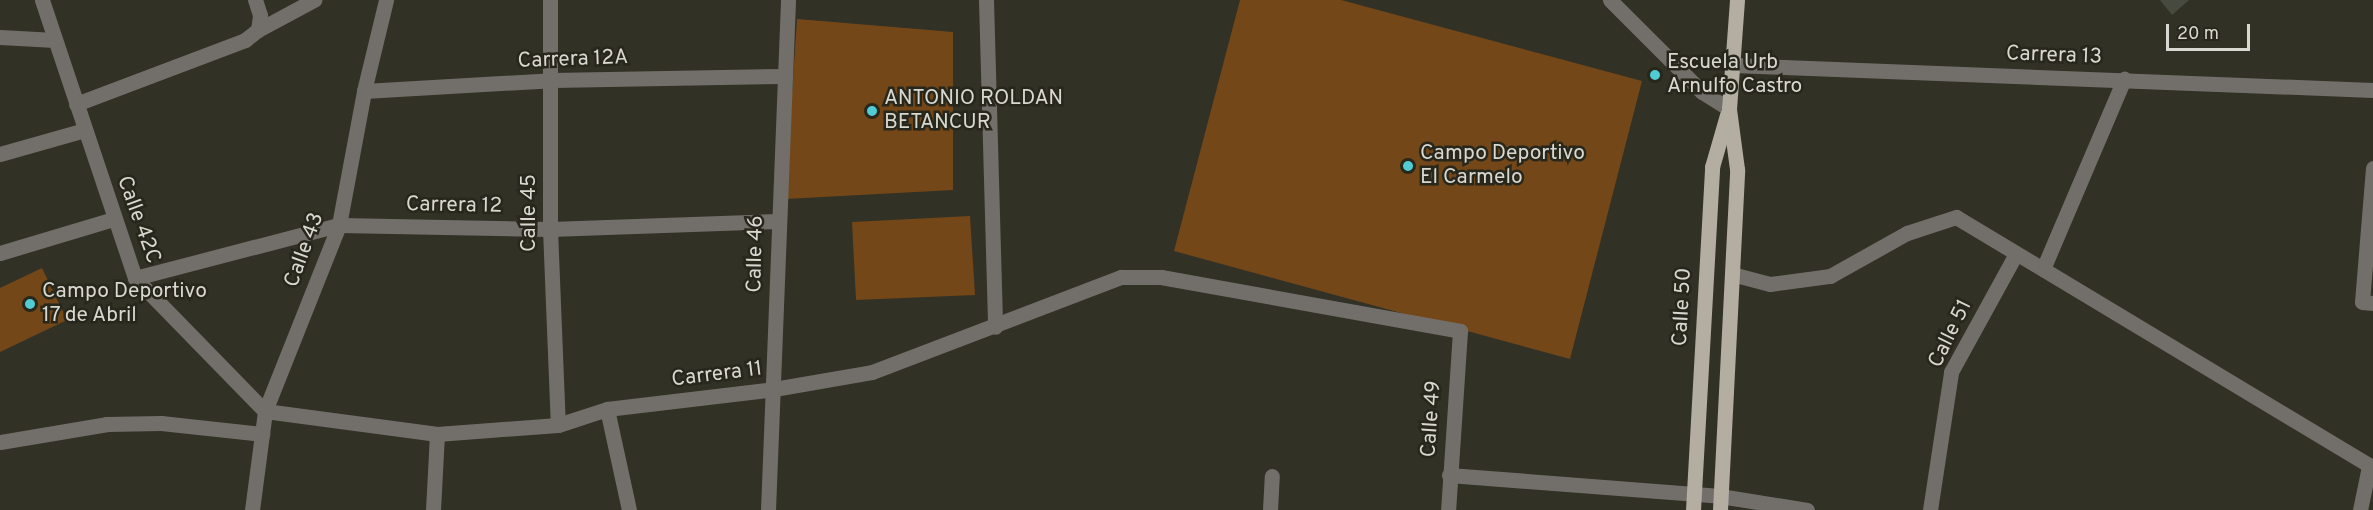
<!DOCTYPE html>
<html>
<head>
<meta charset="utf-8">
<style>
	body { margin:0 }
	#map { position:relative; width:2373px; height:510px; overflow:hidden; background:#323126; font-family:Overpass,sans-serif }
	div>[style] { position:absolute }
	.green>* { inset:0; background:#734718 }
	.building>* { inset:0; background:#474b3f }
	.minor>* { height:15px; margin:-7.5px; padding:0 7.5px; transform-origin:7.5px; border-radius:7.5px; background:#726f6a }
	.major>* { height:15px; margin:-7.5px; padding:0 7.5px; transform-origin:7.5px; border-radius:7.5px; background:#b3ada2 }
	.dots>* { width:16px; height:16px; translate:-50% -50%; box-sizing:border-box; border:3px solid #28271c; border-radius:50% }
	span { translate:-50% -50%; white-space:nowrap; text-align:center; line-height:1.15; -webkit-text-stroke:5px #28271c; paint-order:stroke }
	.street-label { font-size:21px; color:#d8d7d0 }
	.poi-label { font-size:21px; color:#d8d7d0 }
	.left { translate:0 -50%; text-align:left }
	.scale { position:absolute; left:2166px; top:24px; width:84px; height:27px; box-sizing:border-box; border:3px solid #d8d7d0; border-top:0; padding-left:8px; font-size:18px; line-height:21px; white-space:nowrap; color:#d8d7d0; -webkit-text-stroke:4px #28271c; paint-order:stroke }
</style>
</head>
<body>
<div id="map">
	<div class="green">
		<i style="clip-path:polygon(1240px 0,1341px 0,1642px 81px,1570px 359px,1174px 251px)"></i>
		<i style="clip-path:polygon(797px 19px,953px 32px,953px 190px,785px 199px)"></i>
		<i style="clip-path:polygon(970px 216px,975px 295px,856px 300px,852px 222px)"></i>
		<i style="clip-path:polygon(42px 268px,67px 320px,0 352px,0 288px)"></i>
	</div>
	<div class="building">
		<i style="clip-path:polygon(2160px 0,2189px 0,2172px 15px)"></i>
	</div>
	<div class="minor">
		<i style="left:42px;top:0;width:293px;rotate:71.5deg"></i>
		<i style="left:135px;top:278px;width:186px;rotate:45.7deg"></i>
		<i style="left:265px;top:411px;width:174px;rotate:7.6deg"></i>
		<i style="left:437px;top:434px;width:121px;rotate:-4.3deg"></i>
		<i style="left:558px;top:425px;width:52px;rotate:-18.1deg"></i>
		<i style="left:607px;top:409px;width:168px;rotate:-6.8deg"></i>
		<i style="left:774px;top:389px;width:99px;rotate:-9.8deg"></i>
		<i style="left:872px;top:372px;width:267px;rotate:-20.9deg"></i>
		<i style="left:1121px;top:277px;width:40px"></i>
		<i style="left:1161px;top:277px;width:304px;rotate:10.2deg"></i>
		<i style="left:1460px;top:331px;width:179px;rotate:93.8deg"></i>
		<i style="left:550px;top:0;width:229px;rotate:90deg"></i>
		<i style="left:550px;top:229px;width:196px;rotate:87.7deg"></i>
		<i style="left:986px;top:0;width:327px;rotate:88.4deg"></i>
		<i style="left:1610px;top:0;width:130px;rotate:45deg"></i>
		<i style="left:1702px;top:92px;width:32px;rotate:32deg"></i>
		<i style="left:258px;top:30px;width:64px;rotate:-28.2deg"></i>
		<i style="left:0;top:37px;width:55px;rotate:3.1deg"></i>
		<i style="left:1732px;top:65px;width:641px;rotate:2.23deg"></i>
		<i style="left:364px;top:91px;width:188px;rotate:-3.3deg"></i>
		<i style="left:552px;top:80px;width:232px;rotate:-1deg"></i>
		<i style="left:76px;top:104px;width:181px;rotate:-20.7deg"></i>
		<i style="left:245px;top:40px;width:16px;rotate:-38deg"></i>
		<i style="left:258px;top:30px;width:15px;rotate:-82deg"></i>
		<i style="left:260px;top:15px;width:16px;rotate:-108deg"></i>
		<i style="left:0;top:154px;width:88px;rotate:-15.8deg"></i>
		<i style="left:2373px;top:168px;width:134px;rotate:94.7deg"></i>
		<i style="left:2362px;top:302px;width:11px;rotate:5deg"></i>
		<i style="left:0;top:253px;width:118px;rotate:-16.7deg"></i>
		<i style="left:2043px;top:269px;width:207px;rotate:-66.9deg"></i>
		<i style="left:1732px;top:274px;width:39px;rotate:15deg"></i>
		<i style="left:1770px;top:284px;width:61px;rotate:-7.6deg"></i>
		<i style="left:1830px;top:276px;width:88px;rotate:-29.2deg"></i>
		<i style="left:1907px;top:233px;width:52px;rotate:-18.1deg"></i>
		<i style="left:1956px;top:217px;width:487px;rotate:31deg"></i>
		<i style="left:135px;top:278px;width:211px;rotate:-14.6deg"></i>
		<i style="left:339px;top:225px;width:211px;rotate:1.1deg"></i>
		<i style="left:550px;top:229px;width:228px;rotate:-2deg"></i>
		<i style="left:607px;top:409px;width:103px;rotate:77.7deg"></i>
		<i style="left:0;top:442px;width:109px;rotate:-9.5deg"></i>
		<i style="left:107px;top:424px;width:54px;rotate:-1.1deg"></i>
		<i style="left:161px;top:423px;width:102px;rotate:6.2deg"></i>
		<i style="left:1449px;top:475px;width:272px;rotate:4.4deg"></i>
		<i style="left:1720px;top:496px;width:88px;rotate:9.1deg"></i>
		<i style="left:252px;top:510px;width:100px;rotate:-82.5deg"></i>
		<i style="left:265px;top:411px;width:200px;rotate:-68.3deg"></i>
		<i style="left:339px;top:225px;width:136px;rotate:-79.4deg"></i>
		<i style="left:364px;top:91px;width:94px;rotate:-76.4deg"></i>
		<i style="left:433px;top:510px;width:76px;rotate:-87deg"></i>
		<i style="left:768px;top:510px;width:510px;rotate:-87.75deg"></i>
		<i style="left:1270px;top:510px;width:34px;rotate:-87deg"></i>
		<i style="left:1930px;top:510px;width:140px;rotate:-81.3deg"></i>
		<i style="left:1951px;top:372px;width:135px;rotate:-61.2deg"></i>
		<i style="left:2360px;top:510px;width:45px;rotate:-78.4deg"></i>
	</div>
	<div class="major">
		<i style="left:1693px;top:510px;width:344px;rotate:-86.8deg"></i>
		<i style="left:1712px;top:167px;width:54px;rotate:-73.9deg"></i>
		<i style="left:1720px;top:510px;width:341px;rotate:-87.1deg"></i>
		<i style="left:1737px;top:169px;width:61px;rotate:-97.6deg"></i>
		<i style="left:1729px;top:109px;width:109px;rotate:-85.8deg"></i>
	</div>
	<div class="dots">
		<i style="left:1655px;top:75px;background:#51ccd2"></i>
		<i style="left:872px;top:111px;background:#51ccd2"></i>
		<i style="left:1408px;top:166px;background:#51ccd2"></i>
		<i style="left:30px;top:304px;background:#51ccd2"></i>
	</div>
	<div class="street-label">
		<span style="left:2054px;top:56px;rotate:2deg">Carrera 13</span>
		<span style="left:573px;top:60px;rotate:-2deg">Carrera 12A</span>
		<span style="left:454px;top:206px;rotate:1deg">Carrera 12</span>
		<span style="left:530px;top:213px;rotate:-90deg">Calle 45</span>
		<span style="left:138px;top:220px;rotate:70deg">Calle 42C</span>
		<span style="left:305px;top:250px;rotate:-70deg">Calle 43</span>
		<span style="left:756px;top:254px;rotate:-89deg">Calle 46</span>
		<span style="left:1683px;top:307px;rotate:-87deg">Calle 50</span>
		<span style="left:1951px;top:334px;rotate:-64deg">Calle 51</span>
		<span style="left:717px;top:375px;rotate:-7deg">Carrera 11</span>
		<span style="left:1432px;top:419px;rotate:-86deg">Calle 49</span>
	</div>
	<div class="poi-label">
		<span class="left" style="left:1667px;top:75px">Escuela Urb<br>Arnulfo Castro</span>
		<span class="left" style="left:884px;top:111px">ANTONIO ROLDAN<br>BETANCUR</span>
		<span class="left" style="left:1420px;top:166px">Campo Deportivo<br>El Carmelo</span>
		<span class="left" style="left:42px;top:304px">Campo Deportivo<br>17 de Abril</span>
	</div>
	<div class="scale">20 m</div>
</div>
</body>
</html>
